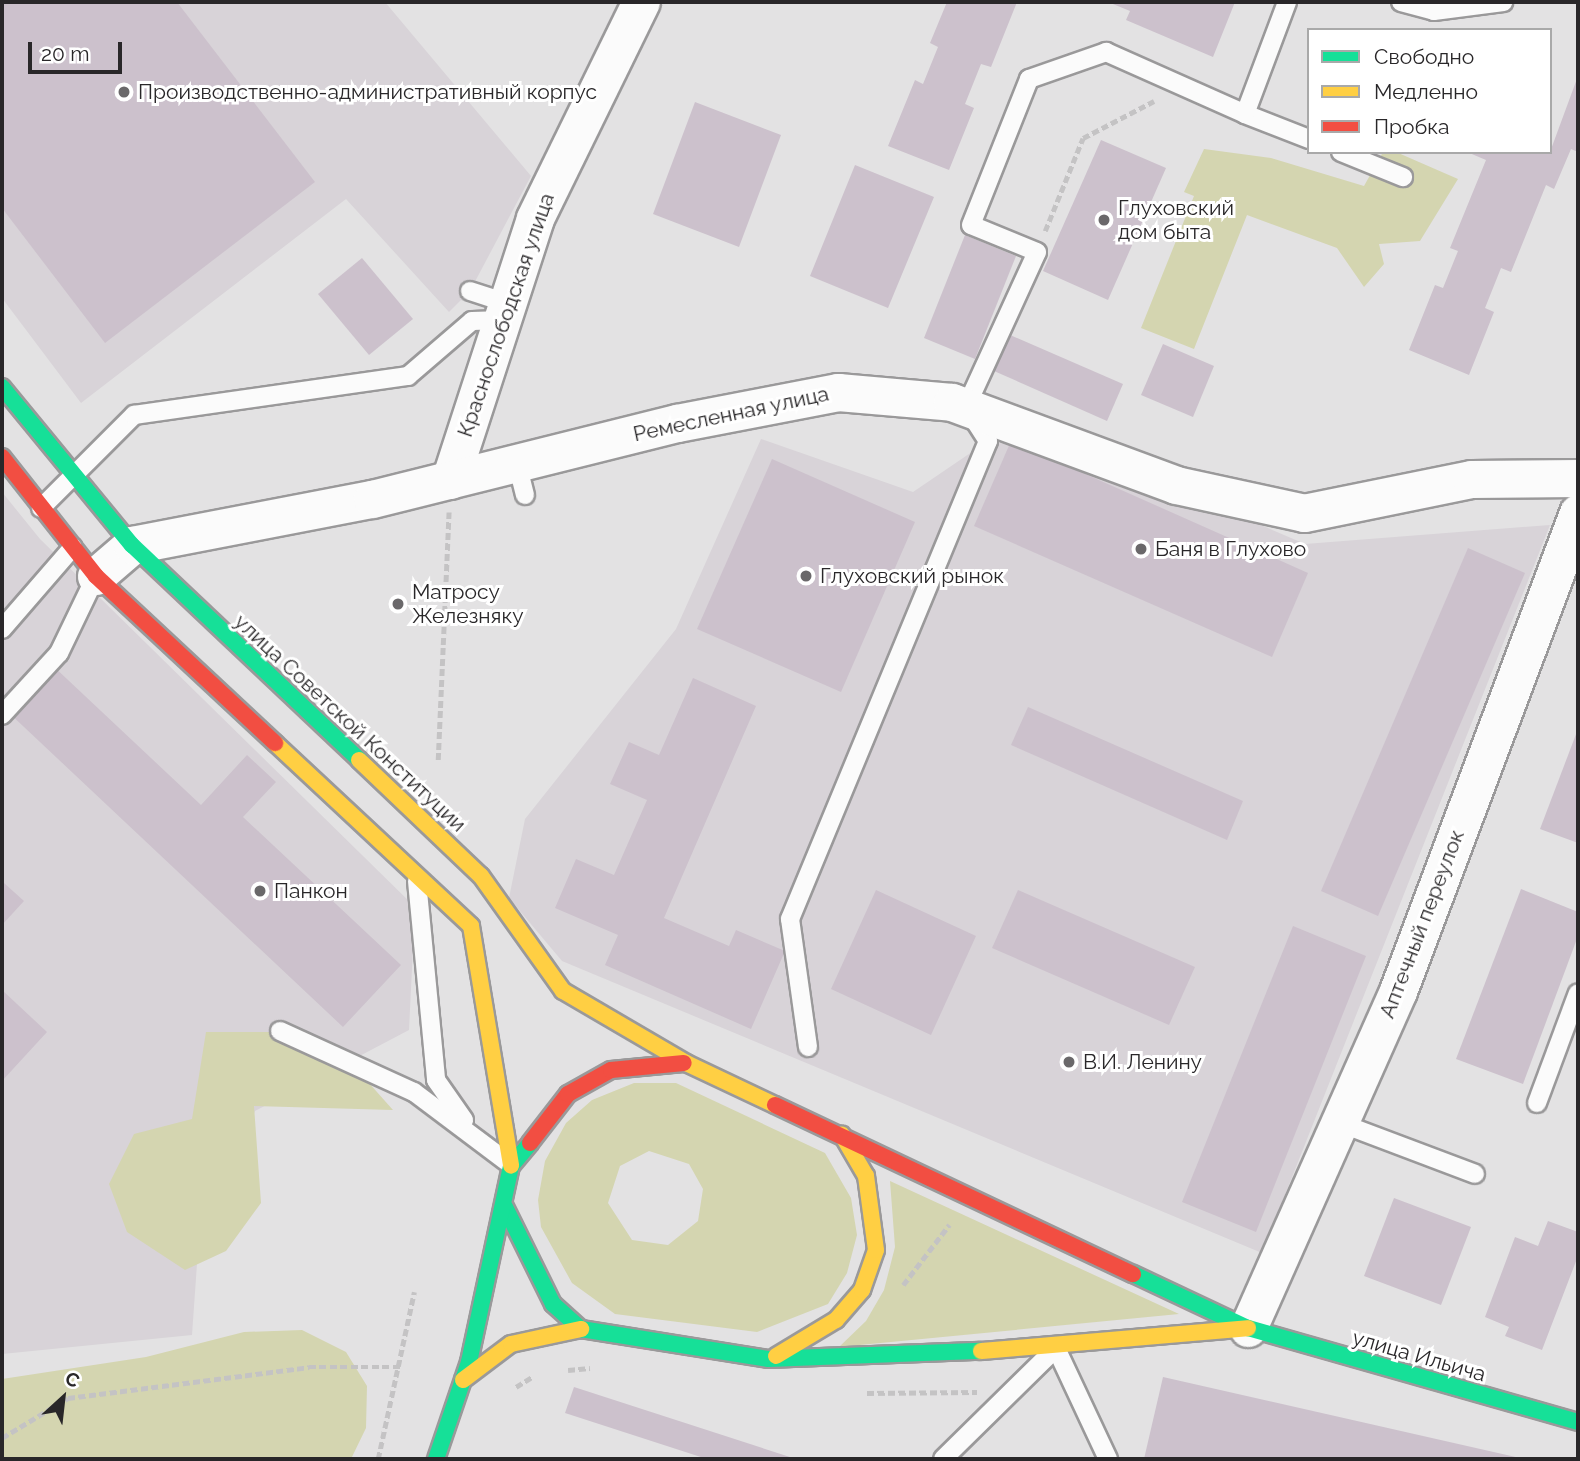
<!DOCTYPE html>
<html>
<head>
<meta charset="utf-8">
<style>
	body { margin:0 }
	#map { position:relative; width:1580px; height:1461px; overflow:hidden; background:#e3e2e3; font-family:Raleway,sans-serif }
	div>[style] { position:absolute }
	.built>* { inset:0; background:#d8d3d8 }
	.green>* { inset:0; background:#d4d5b0 }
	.building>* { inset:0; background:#ccc1cc }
	.path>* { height:4.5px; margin-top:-2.25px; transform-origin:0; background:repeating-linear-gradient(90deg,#c4c3c4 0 7px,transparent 0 10.5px) }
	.roads { filter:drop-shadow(2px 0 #9a999a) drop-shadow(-2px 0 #9a999a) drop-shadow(0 2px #9a999a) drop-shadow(0 -2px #9a999a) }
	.lane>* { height:18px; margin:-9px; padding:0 9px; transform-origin:9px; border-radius:9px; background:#fbfbfb }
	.street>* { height:37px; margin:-18.5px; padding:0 18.5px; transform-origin:18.5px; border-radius:18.5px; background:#fbfbfb }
	.fast>* { height:16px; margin:-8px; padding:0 8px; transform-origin:8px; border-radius:8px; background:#16e098 }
	.slow>* { height:16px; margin:-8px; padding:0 8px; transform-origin:8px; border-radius:8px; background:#ffcf43 }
	.jam>* { height:16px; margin:-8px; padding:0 8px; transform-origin:8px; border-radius:8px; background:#f24e42 }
	.dots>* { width:19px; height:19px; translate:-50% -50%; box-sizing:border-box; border:4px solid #fff; border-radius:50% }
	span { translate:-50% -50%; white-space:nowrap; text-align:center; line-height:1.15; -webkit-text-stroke:6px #fff; paint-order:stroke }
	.poi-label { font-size:21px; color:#292729 }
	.left { translate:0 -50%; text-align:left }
	.street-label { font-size:21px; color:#292729 }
	.frame { position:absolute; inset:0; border:4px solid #292729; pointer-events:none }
	.legend { position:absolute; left:1307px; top:28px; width:245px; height:126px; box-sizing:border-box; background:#fff; border:2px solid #a9a9a9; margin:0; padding:9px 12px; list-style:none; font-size:21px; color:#292729 }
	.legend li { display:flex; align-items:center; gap:14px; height:35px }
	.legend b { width:35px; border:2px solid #a9a9a9 }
	.north { position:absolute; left:28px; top:1363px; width:70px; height:70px; -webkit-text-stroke:5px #fff; paint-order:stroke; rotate:27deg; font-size:19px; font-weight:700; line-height:28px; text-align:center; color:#292729 }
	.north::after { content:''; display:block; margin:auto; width:24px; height:32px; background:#292729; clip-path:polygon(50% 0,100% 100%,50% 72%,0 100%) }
	.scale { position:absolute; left:28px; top:42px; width:94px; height:32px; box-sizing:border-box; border:4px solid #292729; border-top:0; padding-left:9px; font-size:21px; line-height:24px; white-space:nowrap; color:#292729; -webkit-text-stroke:5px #fff; paint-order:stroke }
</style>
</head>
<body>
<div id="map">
	<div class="built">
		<i style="clip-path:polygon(2px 2px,385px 2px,531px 176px,470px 291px,449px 312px,346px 199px,81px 403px,2px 298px)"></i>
		<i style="clip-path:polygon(761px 439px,913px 492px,988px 441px,1117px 463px,1305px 544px,1550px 525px,1262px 1253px,562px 961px,509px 898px,525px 819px,676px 629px)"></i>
		<i style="clip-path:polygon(2px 492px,40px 539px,415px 907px,409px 1030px,255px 1111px,197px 1264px,192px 1335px,2px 1354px)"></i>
	</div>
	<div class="green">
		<i style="clip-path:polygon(1204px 149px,1271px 158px,1364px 186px,1383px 152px,1396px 152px,1458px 179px,1420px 241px,1379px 244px,1384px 264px,1364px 287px,1337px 248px,1247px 215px,1194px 349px,1141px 328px,1194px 196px,1184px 192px)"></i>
		<i style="clip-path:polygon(206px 1032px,281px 1032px,344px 1055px,393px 1110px,254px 1106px,261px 1203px,226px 1251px,185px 1270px,127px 1232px,109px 1184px,134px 1134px,192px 1119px)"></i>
		<i style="clip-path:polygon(evenodd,634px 1083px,676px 1083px,825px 1153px,851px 1198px,857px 1235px,847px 1273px,828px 1304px,757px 1332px,615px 1314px,572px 1283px,541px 1227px,538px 1200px,545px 1161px,566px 1123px,592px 1100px,634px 1083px,649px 1151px,689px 1164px,703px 1189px,698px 1221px,668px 1245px,632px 1240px,608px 1203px,620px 1166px,649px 1151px)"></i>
		<i style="clip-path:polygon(890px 1181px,1179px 1314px,839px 1347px,866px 1321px,884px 1290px,895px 1247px)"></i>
		<i style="clip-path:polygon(302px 1330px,346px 1352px,367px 1386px,366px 1428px,351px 1459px,2px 1459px,2px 1379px,146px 1357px,244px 1332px)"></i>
	</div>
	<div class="building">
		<i style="clip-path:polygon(2px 2px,177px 2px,315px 182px,105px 343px,2px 208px)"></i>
		<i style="clip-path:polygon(947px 2px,1017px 2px,991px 67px,981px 64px,965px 104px,974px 108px,949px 170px,888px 146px,915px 80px,923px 84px,938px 47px,930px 43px)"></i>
		<i style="clip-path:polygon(1108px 2px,1235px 2px,1213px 57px,1126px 20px,1130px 11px)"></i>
		<i style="clip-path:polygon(1578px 76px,1578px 152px,1571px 149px,1554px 189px,1546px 185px,1511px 272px,1501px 268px,1485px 308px,1494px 312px,1469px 375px,1409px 350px,1435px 285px,1443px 288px,1458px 251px,1450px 248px,1486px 160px,1467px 152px,1550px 152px)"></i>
		<i style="clip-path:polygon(695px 102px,781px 135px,739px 247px,653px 214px)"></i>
		<i style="clip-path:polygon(1101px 140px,1166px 168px,1108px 300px,1043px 271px)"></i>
		<i style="clip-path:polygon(855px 165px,934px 197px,888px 308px,810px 276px)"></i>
		<i style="clip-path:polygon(965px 235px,1016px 256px,975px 359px,924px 338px)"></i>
		<i style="clip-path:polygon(362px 258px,413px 319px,369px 355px,318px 294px)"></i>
		<i style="clip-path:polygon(1010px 335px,1123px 384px,1107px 421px,994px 371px)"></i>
		<i style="clip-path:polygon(1163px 344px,1214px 366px,1193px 417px,1141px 395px)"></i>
		<i style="clip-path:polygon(1011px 441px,1308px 573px,1272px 657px,974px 526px)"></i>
		<i style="clip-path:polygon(772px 459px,915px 522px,841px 692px,697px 629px)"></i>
		<i style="clip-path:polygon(1468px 548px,1525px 573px,1378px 916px,1321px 891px)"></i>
		<i style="clip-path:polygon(51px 664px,201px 805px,247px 755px,276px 782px,243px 817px,401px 965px,343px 1027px,7px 711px)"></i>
		<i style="clip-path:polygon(693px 678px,756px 706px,664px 918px,729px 946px,736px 930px,785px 951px,751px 1029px,605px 965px,618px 935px,555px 908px,576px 859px,614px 875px,647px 800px,610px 784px,629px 742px,659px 755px)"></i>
		<i style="clip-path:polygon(1028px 707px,1243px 801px,1227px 840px,1011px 745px)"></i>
		<i style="clip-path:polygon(1578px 729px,1578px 843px,1540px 829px)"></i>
		<i style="clip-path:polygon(4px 883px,24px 901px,2px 925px,2px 885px)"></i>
		<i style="clip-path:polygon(1521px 889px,1578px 912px,1578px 936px,1523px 1084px,1456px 1059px)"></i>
		<i style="clip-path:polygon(876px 890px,976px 936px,931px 1035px,831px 989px)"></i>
		<i style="clip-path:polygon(1018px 890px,1195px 967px,1169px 1025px,992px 948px)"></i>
		<i style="clip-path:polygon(1293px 926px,1366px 956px,1256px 1232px,1182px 1202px)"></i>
		<i style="clip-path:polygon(2px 990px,47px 1032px,2px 1081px)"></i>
		<i style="clip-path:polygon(1394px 1198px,1471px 1227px,1441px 1305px,1364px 1276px)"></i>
		<i style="clip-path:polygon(1548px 1221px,1578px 1232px,1578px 1256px,1542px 1350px,1505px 1336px,1509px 1327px,1485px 1317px,1515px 1237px,1538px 1246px)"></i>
		<i style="clip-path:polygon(1163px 1377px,1520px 1458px,1520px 1459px,1144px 1459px)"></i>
		<i style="clip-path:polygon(574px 1387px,796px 1459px,707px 1459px,565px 1413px)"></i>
	</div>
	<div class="path">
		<i style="left:1045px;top:231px;width:100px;rotate:-67.8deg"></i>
		<i style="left:1083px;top:138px;width:80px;rotate:-27.5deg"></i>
		<i style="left:438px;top:760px;width:248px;rotate:-87.5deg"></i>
		<i style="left:903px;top:1285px;width:76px;rotate:-52.5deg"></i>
		<i style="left:568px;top:1370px;width:22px;rotate:-5deg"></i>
		<i style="left:516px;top:1387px;width:19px;rotate:-32deg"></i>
		<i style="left:867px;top:1393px;width:110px;rotate:-0.5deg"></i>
		<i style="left:2px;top:1438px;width:77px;rotate:-31.2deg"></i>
		<i style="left:68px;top:1398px;width:243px;rotate:-7.3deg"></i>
		<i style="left:309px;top:1367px;width:93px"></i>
		<i style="left:378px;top:1459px;width:171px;rotate:-77.8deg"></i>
	</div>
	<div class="roads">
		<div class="lane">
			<i style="left:1401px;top:2px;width:34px;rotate:15deg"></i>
			<i style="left:1434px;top:11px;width:70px;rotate:-7.4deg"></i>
			<i style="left:1245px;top:114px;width:69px;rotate:21.3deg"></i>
			<i style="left:1341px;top:152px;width:67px;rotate:22deg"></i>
			<i style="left:470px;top:291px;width:40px;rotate:18deg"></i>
			<i style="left:517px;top:463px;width:33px;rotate:76deg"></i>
			<i style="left:41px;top:508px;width:132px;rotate:-45deg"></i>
			<i style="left:134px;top:415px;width:277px;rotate:-8.1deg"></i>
			<i style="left:408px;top:376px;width:84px;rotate:-40.7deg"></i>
			<i style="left:472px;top:321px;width:31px;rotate:-2deg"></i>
			<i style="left:2px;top:629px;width:108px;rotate:-49.1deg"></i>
			<i style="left:2px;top:715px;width:84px;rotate:-47.4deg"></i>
			<i style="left:59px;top:653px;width:85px;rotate:-64.3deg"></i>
			<i style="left:417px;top:881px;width:200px;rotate:84.5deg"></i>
			<i style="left:436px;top:1080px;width:49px;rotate:55deg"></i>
			<i style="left:280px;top:1031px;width:147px;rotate:24.5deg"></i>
			<i style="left:414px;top:1092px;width:115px;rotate:36.9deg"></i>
			<i style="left:808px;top:1047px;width:129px;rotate:-98deg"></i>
			<i style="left:790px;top:919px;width:517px;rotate:-67.5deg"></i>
			<i style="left:988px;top:441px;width:40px;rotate:-122.9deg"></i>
			<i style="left:966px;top:407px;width:170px;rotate:-65.4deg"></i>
			<i style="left:1037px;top:252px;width:71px;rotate:-157.8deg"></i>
			<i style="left:971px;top:225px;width:157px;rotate:-68.3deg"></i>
			<i style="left:1029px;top:79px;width:82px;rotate:-19.3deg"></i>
			<i style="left:1106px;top:52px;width:152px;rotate:24deg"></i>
			<i style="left:1245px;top:114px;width:120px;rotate:-69.4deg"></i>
			<i style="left:1537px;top:1103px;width:117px;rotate:-69.6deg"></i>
			<i style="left:1343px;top:1124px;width:141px;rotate:20.7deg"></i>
			<i style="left:943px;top:1459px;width:158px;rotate:-44.5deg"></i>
			<i style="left:1056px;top:1348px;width:123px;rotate:64.9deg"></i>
		</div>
		<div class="street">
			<i style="left:450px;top:480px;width:275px;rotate:-72deg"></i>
			<i style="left:535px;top:218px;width:241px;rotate:-63.9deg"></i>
			<i style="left:96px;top:576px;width:48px;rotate:-40.7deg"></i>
			<i style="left:132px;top:545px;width:244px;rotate:-10.9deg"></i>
			<i style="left:372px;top:499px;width:314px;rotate:-14deg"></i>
			<i style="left:677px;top:423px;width:164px;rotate:-10.9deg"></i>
			<i style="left:838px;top:392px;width:114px;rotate:5deg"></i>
			<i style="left:952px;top:402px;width:239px;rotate:20.3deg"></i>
			<i style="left:1176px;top:485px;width:131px;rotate:12.3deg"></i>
			<i style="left:1304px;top:513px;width:170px;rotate:-11.5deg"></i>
			<i style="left:1471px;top:479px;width:107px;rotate:-0.5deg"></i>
			<i style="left:1248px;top:1328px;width:369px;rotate:-66deg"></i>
			<i style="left:1398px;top:991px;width:511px;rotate:-69.37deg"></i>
		</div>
		<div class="fast">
			<i style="left:2px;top:387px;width:205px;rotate:50.6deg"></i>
			<i style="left:132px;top:545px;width:313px;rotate:43.4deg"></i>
			<i style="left:505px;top:1207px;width:108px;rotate:63.7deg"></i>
			<i style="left:553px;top:1304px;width:38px;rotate:42deg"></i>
			<i style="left:581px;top:1329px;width:189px;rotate:9.1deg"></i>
			<i style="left:768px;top:1359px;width:213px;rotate:-2.2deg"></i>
			<i style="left:1133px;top:1274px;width:127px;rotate:25.2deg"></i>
			<i style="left:1248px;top:1328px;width:343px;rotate:15.9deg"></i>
			<i style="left:436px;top:1459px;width:102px;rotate:-71.2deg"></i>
			<i style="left:469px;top:1362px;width:200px;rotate:-77.9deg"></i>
			<i style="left:511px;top:1166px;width:30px;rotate:-50deg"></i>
		</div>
		<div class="slow">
			<i style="left:275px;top:743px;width:268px;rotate:43deg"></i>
			<i style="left:471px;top:926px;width:243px;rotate:80.5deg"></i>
			<i style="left:359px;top:760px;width:168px;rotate:43.6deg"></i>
			<i style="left:481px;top:876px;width:141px;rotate:54.5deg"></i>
			<i style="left:563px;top:991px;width:143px;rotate:30.3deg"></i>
			<i style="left:686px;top:1063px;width:98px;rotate:25.3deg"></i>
			<i style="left:981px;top:1351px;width:268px;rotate:-4.9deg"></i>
			<i style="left:776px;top:1356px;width:70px;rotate:-31deg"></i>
			<i style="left:836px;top:1320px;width:40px;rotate:-49deg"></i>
			<i style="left:862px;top:1290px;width:42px;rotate:-70.7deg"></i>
			<i style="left:876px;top:1250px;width:75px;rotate:-97.7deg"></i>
			<i style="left:866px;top:1176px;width:48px;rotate:-120.3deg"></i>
			<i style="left:463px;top:1380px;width:60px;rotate:-36.9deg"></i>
			<i style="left:511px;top:1344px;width:72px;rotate:-12.1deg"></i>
		</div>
		<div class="jam">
			<i style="left:2px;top:457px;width:152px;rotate:51.7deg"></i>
			<i style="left:96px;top:576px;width:245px;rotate:43deg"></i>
			<i style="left:775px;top:1105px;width:396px;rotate:25.3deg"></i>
			<i style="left:530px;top:1143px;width:62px;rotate:-52.2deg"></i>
			<i style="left:568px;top:1094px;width:49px;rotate:-29.2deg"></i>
			<i style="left:611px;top:1070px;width:73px;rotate:-5.5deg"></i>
		</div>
	</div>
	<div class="dots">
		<i style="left:124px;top:92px;background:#6a686a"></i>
		<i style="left:1104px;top:220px;background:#6a686a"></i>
		<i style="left:1141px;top:549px;background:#6a686a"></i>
		<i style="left:806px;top:576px;background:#6a686a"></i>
		<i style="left:398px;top:604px;background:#6a686a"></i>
		<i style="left:260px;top:891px;background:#6a686a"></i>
		<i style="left:1069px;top:1062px;background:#6a686a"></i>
	</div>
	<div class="poi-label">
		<span class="left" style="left:138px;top:92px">Производственно-административный корпус</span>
		<span class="left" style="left:1118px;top:220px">Глуховский<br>дом быта</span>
		<span class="left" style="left:1155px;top:549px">Баня в Глухово</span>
		<span class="left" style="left:820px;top:576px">Глуховский рынок</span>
		<span class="left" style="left:412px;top:604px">Матросу<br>Железняку</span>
		<span class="left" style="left:274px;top:891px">Панкон</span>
		<span class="left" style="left:1083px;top:1062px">В.И. Ленину</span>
	</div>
	<div class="street-label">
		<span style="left:506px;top:315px;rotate:-71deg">Краснослободская улица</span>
		<span style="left:731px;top:414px;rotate:-12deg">Ремесленная улица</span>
		<span style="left:350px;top:723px;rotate:43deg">улица Советской Конституции</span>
		<span style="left:1422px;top:924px;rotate:-69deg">Аптечный переулок</span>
		<span style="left:1419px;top:1356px;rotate:16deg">улица Ильича</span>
	</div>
	<div class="frame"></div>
	<ul class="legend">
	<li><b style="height:9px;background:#16e098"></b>Свободно</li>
	<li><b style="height:9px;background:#ffcf43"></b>Медленно</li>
	<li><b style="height:9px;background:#f24e42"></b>Пробка</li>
	</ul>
	<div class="north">С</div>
	<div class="scale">20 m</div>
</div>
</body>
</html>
